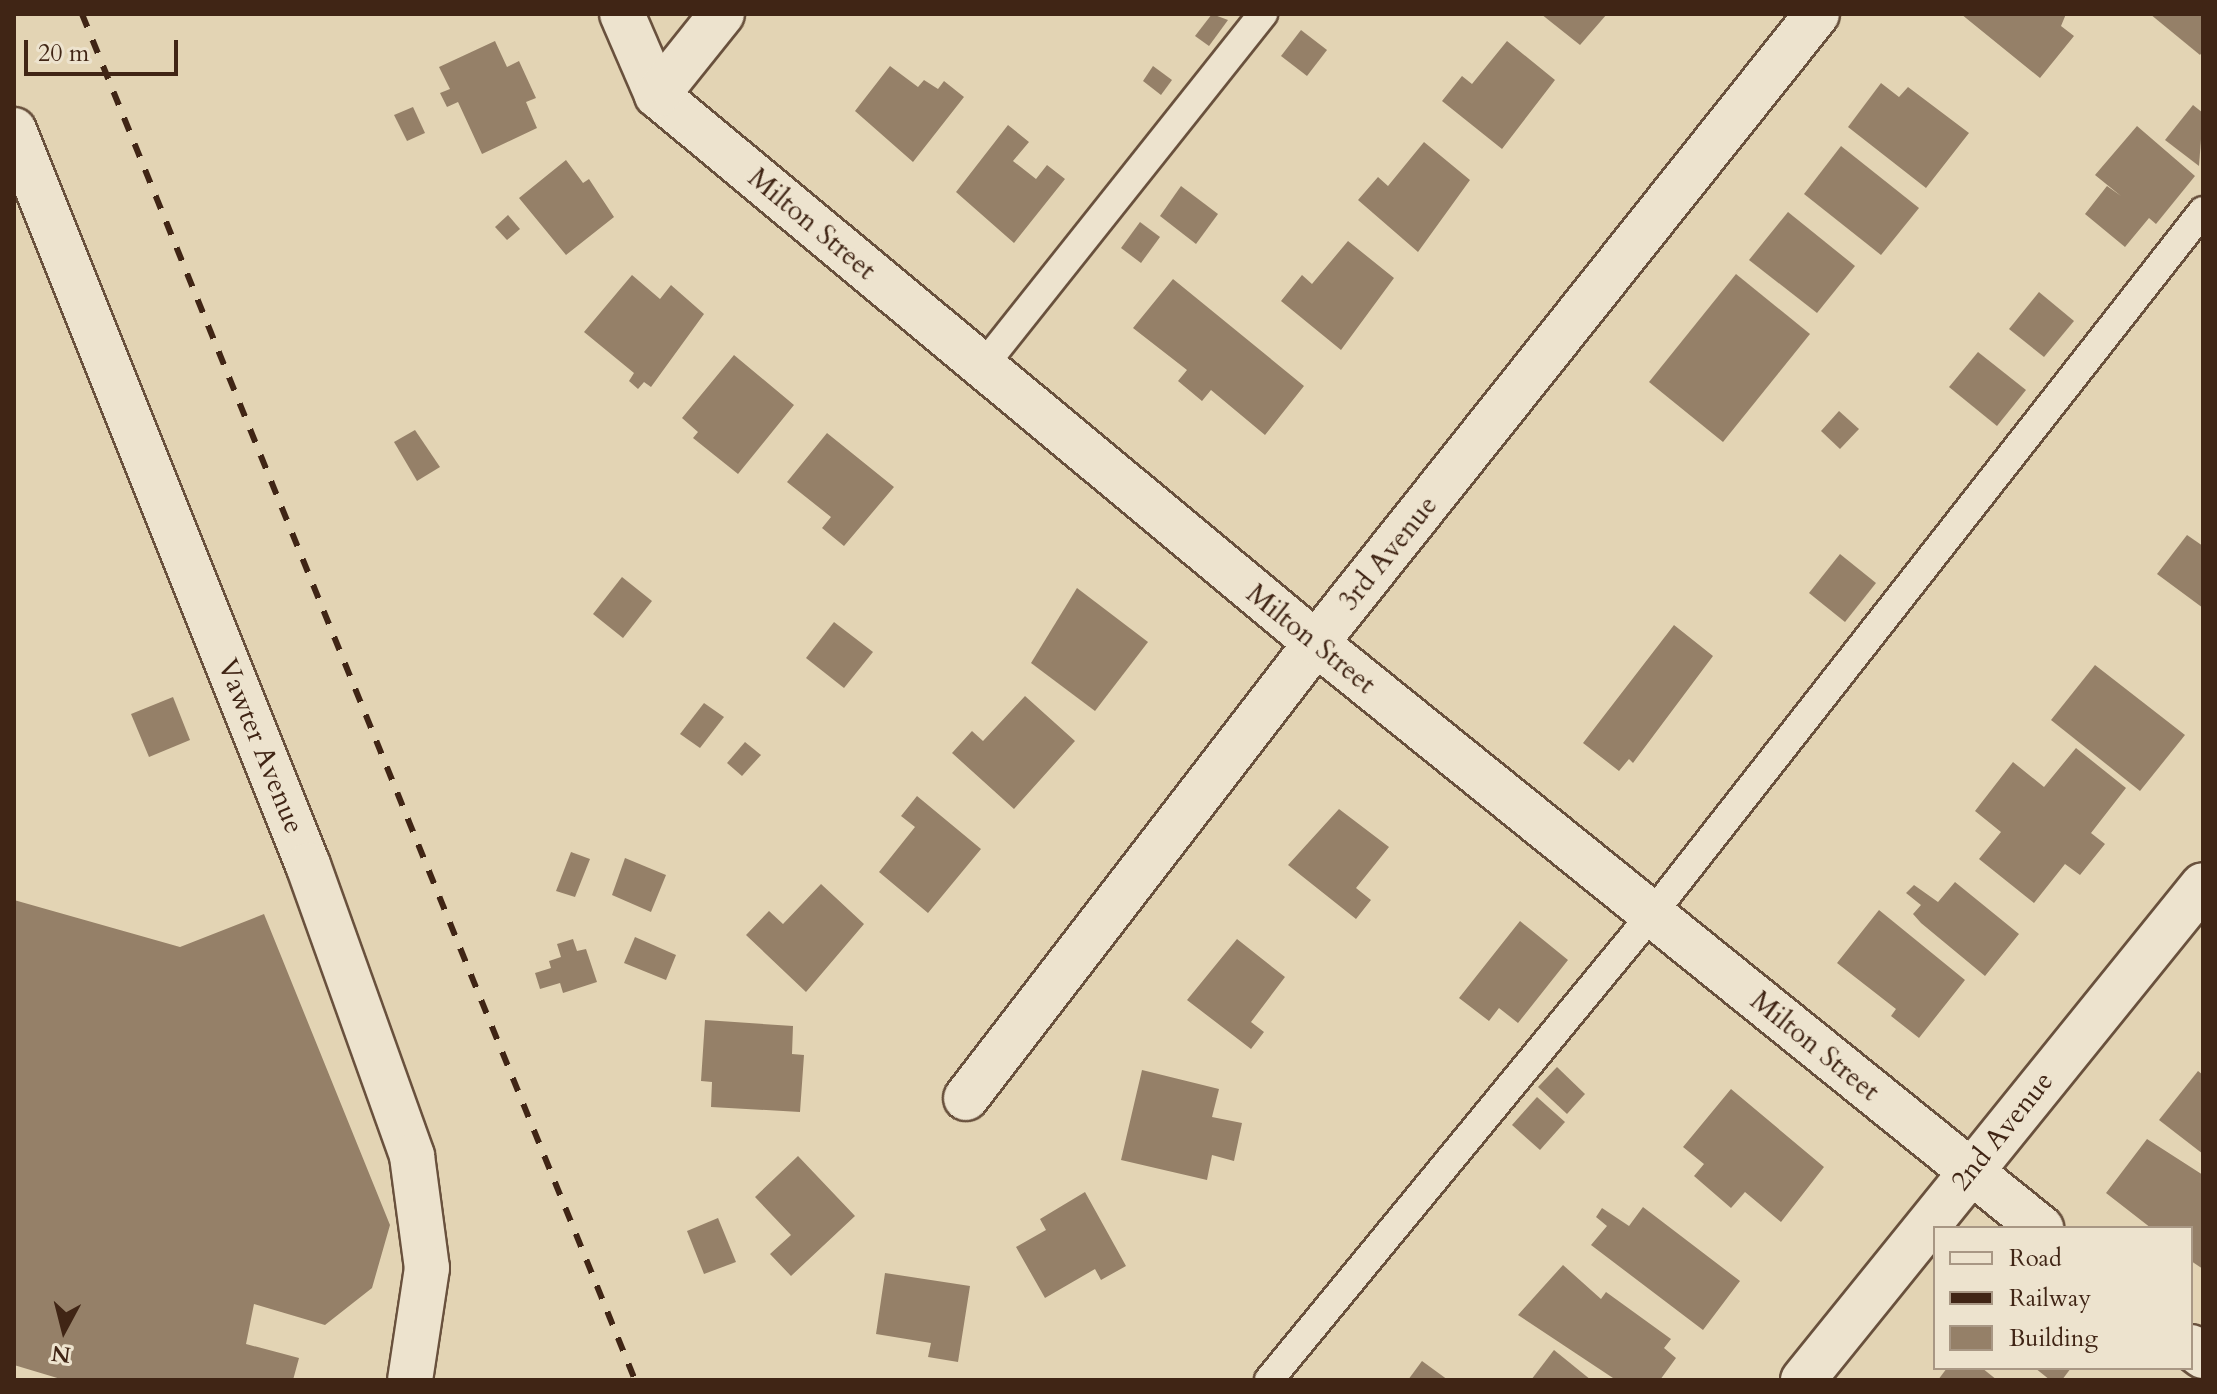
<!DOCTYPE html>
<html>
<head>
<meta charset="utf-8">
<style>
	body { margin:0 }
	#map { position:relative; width:2217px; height:1394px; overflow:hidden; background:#e3d4b4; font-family:Cardo,serif }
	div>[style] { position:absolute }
	.building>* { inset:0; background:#958068 }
	.roads { filter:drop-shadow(2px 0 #69513d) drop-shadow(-2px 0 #69513d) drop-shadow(0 2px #69513d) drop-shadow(0 -2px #69513d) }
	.lane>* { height:28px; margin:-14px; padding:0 14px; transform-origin:14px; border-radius:14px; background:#ede3ce }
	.street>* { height:44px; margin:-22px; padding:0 22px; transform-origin:22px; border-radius:22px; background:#ede3ce }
	.rail>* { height:6px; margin-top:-3px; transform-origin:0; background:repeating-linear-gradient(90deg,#402515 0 14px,transparent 0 28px) }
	span { translate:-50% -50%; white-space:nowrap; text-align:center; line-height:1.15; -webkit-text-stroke:7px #ede3ce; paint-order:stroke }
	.street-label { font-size:28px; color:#402515 }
	.frame { position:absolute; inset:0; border:16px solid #402515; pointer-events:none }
	.legend { position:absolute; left:1933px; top:1226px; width:260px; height:144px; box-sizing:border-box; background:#ede3ce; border:2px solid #a89784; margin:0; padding:10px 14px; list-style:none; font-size:24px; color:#402515 }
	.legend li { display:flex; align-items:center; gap:16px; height:40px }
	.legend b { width:40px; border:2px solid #a89784 }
	.north { position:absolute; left:24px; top:1290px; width:80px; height:80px; -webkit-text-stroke:6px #ede3ce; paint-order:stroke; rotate:187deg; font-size:22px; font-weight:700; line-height:32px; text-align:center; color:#402515 }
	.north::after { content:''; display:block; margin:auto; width:28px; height:36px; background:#402515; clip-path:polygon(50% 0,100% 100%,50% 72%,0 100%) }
	.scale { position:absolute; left:24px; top:40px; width:154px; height:36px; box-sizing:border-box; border:4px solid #402515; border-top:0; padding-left:10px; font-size:24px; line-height:28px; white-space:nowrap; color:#402515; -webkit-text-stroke:6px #ede3ce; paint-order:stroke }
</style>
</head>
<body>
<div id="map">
	<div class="building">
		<i style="clip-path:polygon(1212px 14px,1228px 20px,1209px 46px,1195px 36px)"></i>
		<i style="clip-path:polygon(1541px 14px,1607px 14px,1580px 45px)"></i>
		<i style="clip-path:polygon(1961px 14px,2066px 14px,2061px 26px,2074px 36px,2040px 78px)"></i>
		<i style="clip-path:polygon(2150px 14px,2203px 14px,2203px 51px,2200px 55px)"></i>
		<i style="clip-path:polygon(1301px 30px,1327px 50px,1307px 76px,1281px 56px)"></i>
		<i style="clip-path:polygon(495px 41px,507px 67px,519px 61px,536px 98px,526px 102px,537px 128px,482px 154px,458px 102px,447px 107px,440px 93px,450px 89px,439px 67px)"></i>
		<i style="clip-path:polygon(1507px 41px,1555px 80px,1502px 149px,1442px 101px,1462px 76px,1472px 84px)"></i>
		<i style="clip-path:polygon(890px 66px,918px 87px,924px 80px,938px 89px,944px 81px,964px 97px,913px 162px,855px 111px)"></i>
		<i style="clip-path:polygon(1153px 66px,1172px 80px,1161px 95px,1143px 81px)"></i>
		<i style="clip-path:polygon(1881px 83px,1899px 97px,1908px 87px,1969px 133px,1926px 188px,1848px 127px)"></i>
		<i style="clip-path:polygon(2193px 105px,2203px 113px,2199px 166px,2165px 140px)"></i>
		<i style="clip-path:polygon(413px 107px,425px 133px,407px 141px,394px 115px)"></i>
		<i style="clip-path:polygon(1008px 125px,1029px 142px,1013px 161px,1036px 179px,1047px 165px,1065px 179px,1014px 243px,956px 192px)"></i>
		<i style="clip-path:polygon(2137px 126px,2195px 176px,2156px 224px,2149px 218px,2125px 247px,2085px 214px,2107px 186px,2121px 196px,2095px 175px)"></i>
		<i style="clip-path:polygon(1424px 142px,1470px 180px,1418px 252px,1358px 200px,1378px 177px,1388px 186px)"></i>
		<i style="clip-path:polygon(1841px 146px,1919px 208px,1881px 255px,1804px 194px)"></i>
		<i style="clip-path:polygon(566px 160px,583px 183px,589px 179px,614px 217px,566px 255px,519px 198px)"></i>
		<i style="clip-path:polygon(1181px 186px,1218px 214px,1196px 244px,1160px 216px)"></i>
		<i style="clip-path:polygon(1788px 212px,1855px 266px,1817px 313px,1749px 260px)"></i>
		<i style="clip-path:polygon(508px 215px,520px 229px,507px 240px,495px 227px)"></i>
		<i style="clip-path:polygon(1140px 222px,1160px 237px,1141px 263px,1121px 248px)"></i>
		<i style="clip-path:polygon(1348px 241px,1394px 278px,1341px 350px,1281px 301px,1302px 275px,1312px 284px)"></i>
		<i style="clip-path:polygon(1736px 274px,1810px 334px,1723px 442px,1649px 382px)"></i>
		<i style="clip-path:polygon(632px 275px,660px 299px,671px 285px,704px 314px,651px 387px,644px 382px,638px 389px,629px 381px,634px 373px,584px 332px)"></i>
		<i style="clip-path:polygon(1173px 279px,1304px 386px,1265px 435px,1211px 390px,1202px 401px,1178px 381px,1187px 370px,1133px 328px)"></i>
		<i style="clip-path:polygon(2039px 292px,2074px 321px,2044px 357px,2009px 329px)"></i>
		<i style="clip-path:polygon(1978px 352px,2026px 390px,1997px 426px,1949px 387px)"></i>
		<i style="clip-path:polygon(734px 355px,794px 405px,738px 474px,693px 438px,698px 432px,682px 418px)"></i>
		<i style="clip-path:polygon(1839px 411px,1859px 429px,1840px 449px,1821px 431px)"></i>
		<i style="clip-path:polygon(415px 430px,440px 467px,417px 481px,394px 442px)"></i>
		<i style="clip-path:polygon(827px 433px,894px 487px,844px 546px,822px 528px,831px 517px,787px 482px)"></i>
		<i style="clip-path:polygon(2187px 535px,2203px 546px,2203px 608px,2157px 574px)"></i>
		<i style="clip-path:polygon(1840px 554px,1876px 583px,1845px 622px,1809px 593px)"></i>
		<i style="clip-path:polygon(622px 577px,652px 601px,623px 638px,593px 614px)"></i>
		<i style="clip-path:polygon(1077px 588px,1148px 642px,1095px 711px,1031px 663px)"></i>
		<i style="clip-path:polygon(834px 622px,873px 652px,844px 688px,806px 658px)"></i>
		<i style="clip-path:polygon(1674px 625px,1713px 656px,1633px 763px,1629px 759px,1619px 771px,1583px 743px)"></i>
		<i style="clip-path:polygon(2095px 665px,2185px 735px,2140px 791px,2051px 720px)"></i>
		<i style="clip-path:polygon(1025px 696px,1075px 741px,1014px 809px,952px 753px,972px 731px,983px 741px)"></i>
		<i style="clip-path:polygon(173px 697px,190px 740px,149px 757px,131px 714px)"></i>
		<i style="clip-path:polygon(704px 703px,724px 717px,700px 748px,680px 734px)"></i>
		<i style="clip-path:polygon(745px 742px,761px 755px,742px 776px,727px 763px)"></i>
		<i style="clip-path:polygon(2076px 748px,2126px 788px,2091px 833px,2105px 844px,2080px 875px,2065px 864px,2034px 903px,1979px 859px,2001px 832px,1975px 811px,2013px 762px,2044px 787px)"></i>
		<i style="clip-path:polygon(917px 796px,981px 849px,928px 913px,879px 872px,915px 827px,901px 816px)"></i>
		<i style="clip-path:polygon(1339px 809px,1389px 847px,1356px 888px,1371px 900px,1356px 919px,1288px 865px)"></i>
		<i style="clip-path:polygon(571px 852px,590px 859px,575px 897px,556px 891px)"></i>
		<i style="clip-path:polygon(625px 858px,666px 875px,651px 912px,612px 895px)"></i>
		<i style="clip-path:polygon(1955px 882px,2019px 934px,1985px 976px,1921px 923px,1913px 914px,1921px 905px,1906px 893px,1914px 885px,1938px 902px)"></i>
		<i style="clip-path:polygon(821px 884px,864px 924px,806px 992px,746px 935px,769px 911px,783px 924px)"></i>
		<i style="clip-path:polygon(14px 900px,180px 947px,264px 914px,390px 1225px,372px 1288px,325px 1325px,254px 1304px,246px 1344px,299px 1358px,293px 1380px,64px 1380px,14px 1365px)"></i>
		<i style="clip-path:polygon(1879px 910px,1965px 980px,1919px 1038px,1891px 1016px,1896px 1009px,1837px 963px)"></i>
		<i style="clip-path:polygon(1520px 921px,1568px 960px,1518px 1023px,1499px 1008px,1489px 1021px,1459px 998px)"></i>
		<i style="clip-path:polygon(635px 937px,676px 955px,666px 980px,624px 963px)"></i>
		<i style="clip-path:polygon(573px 939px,577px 951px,586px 949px,597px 982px,563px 993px,560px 983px,540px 989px,535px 973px,551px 968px,549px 961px,561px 957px,557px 944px)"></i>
		<i style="clip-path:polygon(1237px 939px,1285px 977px,1251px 1022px,1264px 1032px,1251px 1049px,1187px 1000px)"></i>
		<i style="clip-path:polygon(705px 1020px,793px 1026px,792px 1054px,804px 1055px,800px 1112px,711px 1107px,712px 1082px,701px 1081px)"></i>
		<i style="clip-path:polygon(1557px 1067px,1585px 1094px,1567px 1114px,1538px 1087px)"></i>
		<i style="clip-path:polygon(1142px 1070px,1219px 1089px,1212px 1117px,1242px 1123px,1234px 1161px,1212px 1155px,1207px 1180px,1121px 1160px)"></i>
		<i style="clip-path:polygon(2198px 1071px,2203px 1075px,2203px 1154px,2159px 1120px)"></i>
		<i style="clip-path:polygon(1731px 1089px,1824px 1167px,1781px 1222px,1745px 1192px,1731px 1208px,1694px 1176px,1704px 1164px,1683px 1147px)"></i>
		<i style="clip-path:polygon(1537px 1097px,1565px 1122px,1540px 1150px,1512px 1125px)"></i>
		<i style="clip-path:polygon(2147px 1139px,2203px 1175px,2203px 1269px,2191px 1261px,2191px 1228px,2151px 1228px,2106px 1193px)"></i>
		<i style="clip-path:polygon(798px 1156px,855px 1216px,791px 1276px,770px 1254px,791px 1235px,755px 1197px)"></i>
		<i style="clip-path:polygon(1085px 1192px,1126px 1266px,1101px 1280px,1095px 1269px,1045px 1298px,1016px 1247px,1046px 1230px,1040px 1219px)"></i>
		<i style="clip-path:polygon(1643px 1207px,1740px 1281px,1703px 1330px,1591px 1245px,1607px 1226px,1596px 1217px,1602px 1208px,1629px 1226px)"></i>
		<i style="clip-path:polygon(718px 1218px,736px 1262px,704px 1274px,687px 1231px)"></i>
		<i style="clip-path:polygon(1563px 1265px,1601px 1299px,1606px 1292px,1671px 1339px,1664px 1348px,1676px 1358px,1660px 1380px,1616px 1380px,1518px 1315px)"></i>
		<i style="clip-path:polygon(885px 1273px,970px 1286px,958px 1362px,928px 1357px,931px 1343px,876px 1334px)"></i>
		<i style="clip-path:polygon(1554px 1350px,1591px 1380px,1531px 1380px)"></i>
		<i style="clip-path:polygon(1422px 1361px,1448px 1380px,1408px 1380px)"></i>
		<i style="clip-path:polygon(1947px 1368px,1982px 1368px,1997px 1380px,1938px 1380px)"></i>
		<i style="clip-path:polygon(2035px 1368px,2071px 1368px,2062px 1380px,2050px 1380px)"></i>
	</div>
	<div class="roads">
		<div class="lane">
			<i style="left:983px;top:366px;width:450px;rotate:-51.5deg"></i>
			<i style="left:1269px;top:1380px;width:603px;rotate:-50.58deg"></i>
			<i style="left:1652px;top:914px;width:893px;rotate:-51.91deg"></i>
		</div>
		<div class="street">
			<i style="left:622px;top:14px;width:88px;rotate:66.6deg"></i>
			<i style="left:657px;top:95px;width:857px;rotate:39.75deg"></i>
			<i style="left:1316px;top:643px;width:932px;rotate:38.9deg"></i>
			<i style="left:657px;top:95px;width:104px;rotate:-51.3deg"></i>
			<i style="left:14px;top:130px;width:792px;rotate:68.2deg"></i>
			<i style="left:308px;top:865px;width:309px;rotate:70.3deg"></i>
			<i style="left:412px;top:1156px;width:113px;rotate:82.4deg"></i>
			<i style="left:427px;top:1268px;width:113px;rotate:98.6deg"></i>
			<i style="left:966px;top:1098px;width:574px;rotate:-52.43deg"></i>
			<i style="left:1316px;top:643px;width:804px;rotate:-51.46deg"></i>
			<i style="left:2191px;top:1347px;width:15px;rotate:37deg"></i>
			<i style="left:1803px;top:1380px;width:636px;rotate:-51.06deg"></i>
		</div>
	</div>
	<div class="rail">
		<i style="left:82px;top:14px;width:1474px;rotate:67.96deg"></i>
	</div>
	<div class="street-label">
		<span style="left:812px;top:224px;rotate:40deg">Milton Street</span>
		<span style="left:1388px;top:553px;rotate:-51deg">3rd Avenue</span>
		<span style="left:1311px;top:639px;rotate:39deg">Milton Street</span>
		<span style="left:261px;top:746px;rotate:68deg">Vawter Avenue</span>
		<span style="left:1815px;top:1046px;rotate:39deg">Milton Street</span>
		<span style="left:2002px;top:1131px;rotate:-51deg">2nd Avenue</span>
	</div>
	<div class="frame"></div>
	<ul class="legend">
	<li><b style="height:10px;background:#ede3ce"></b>Road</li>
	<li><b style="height:10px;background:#402515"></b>Railway</li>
	<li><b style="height:22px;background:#958068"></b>Building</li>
	</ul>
	<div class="north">N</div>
	<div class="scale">20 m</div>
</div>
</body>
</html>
